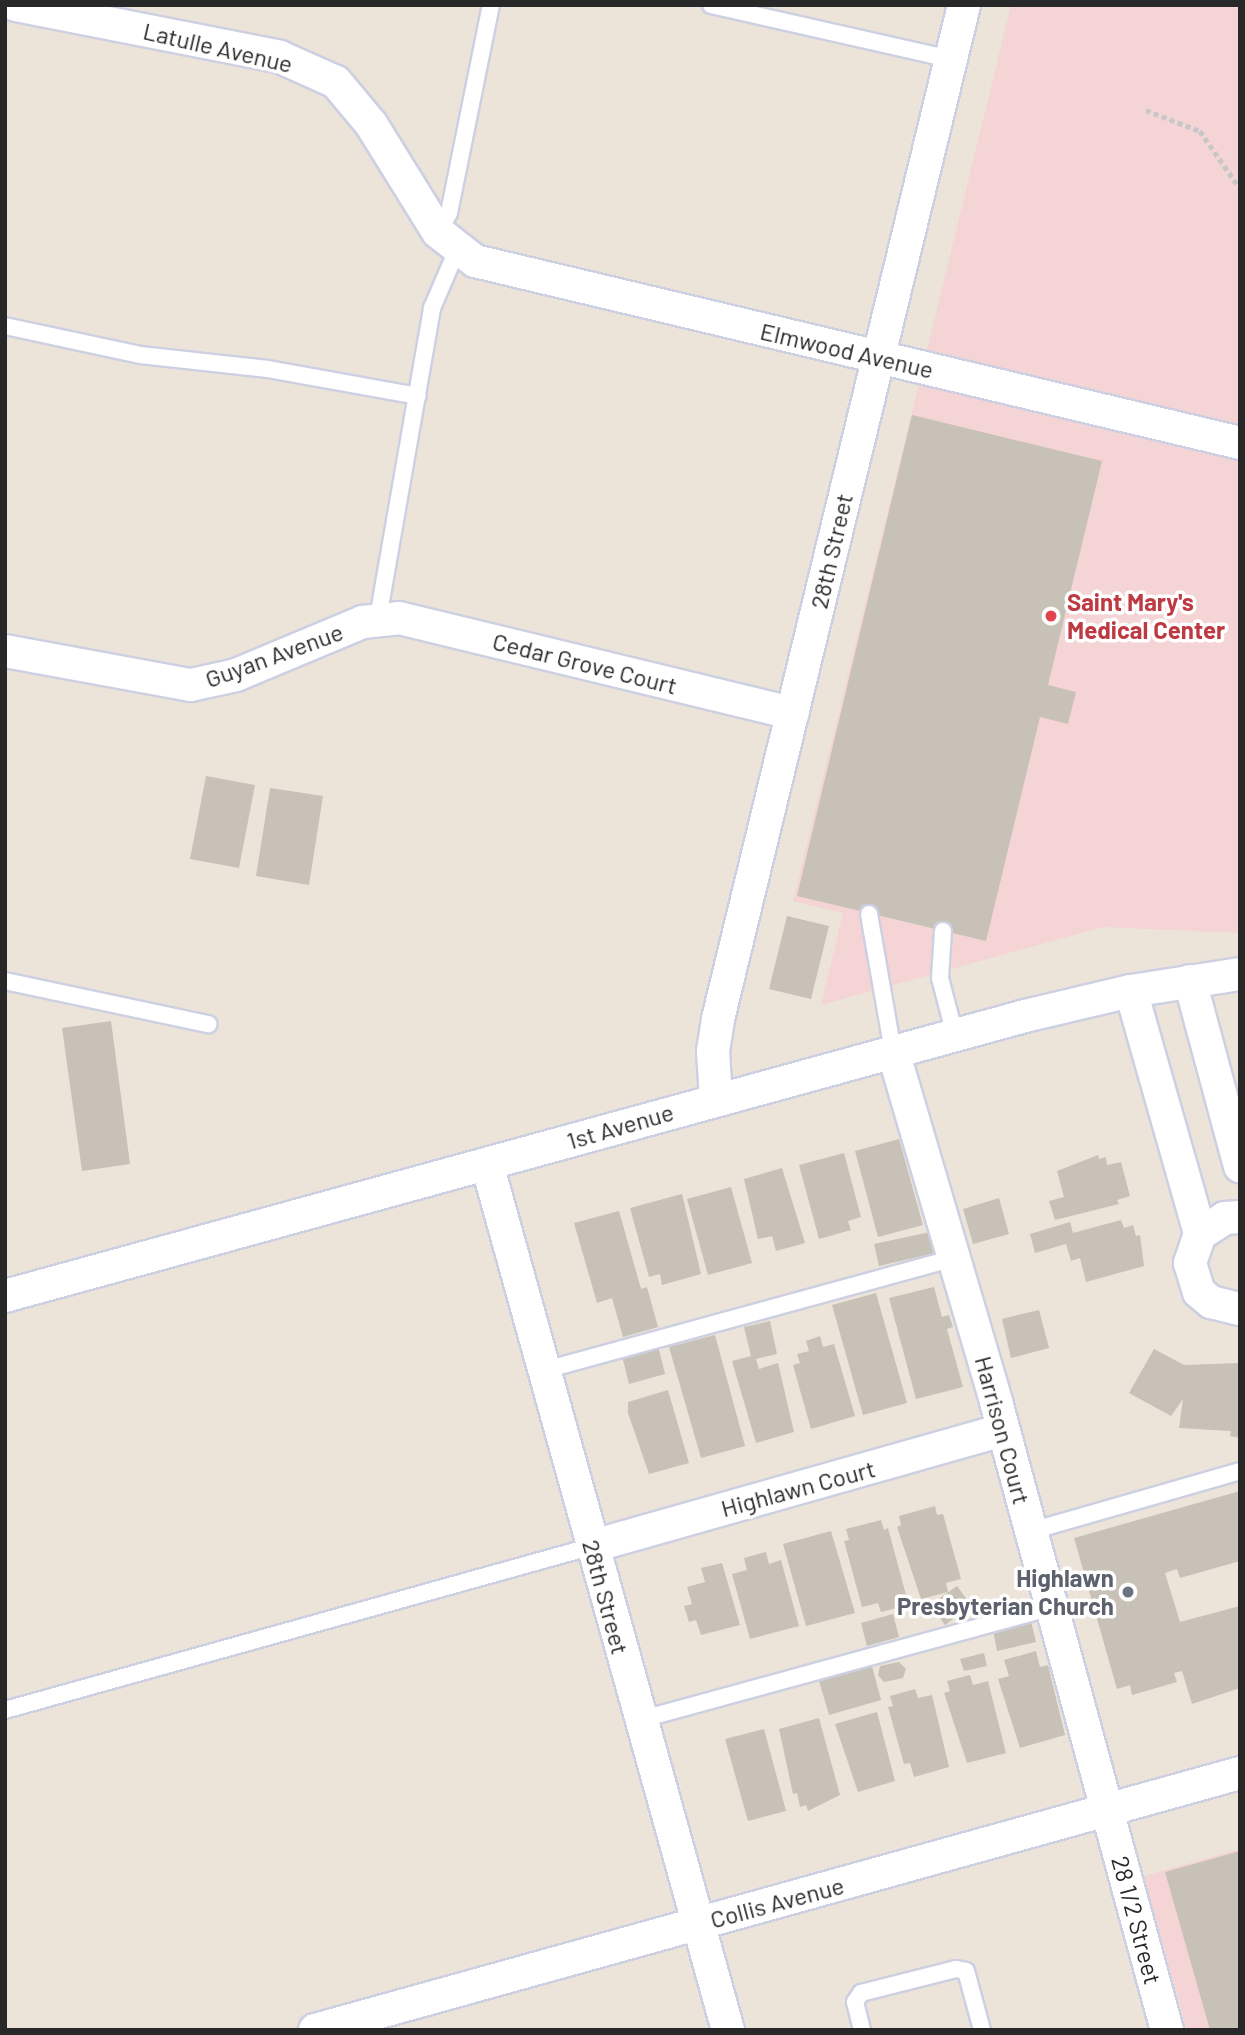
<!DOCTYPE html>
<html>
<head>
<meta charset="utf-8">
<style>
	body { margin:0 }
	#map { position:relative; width:1245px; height:2035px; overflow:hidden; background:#ece4d8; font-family:Barlow,sans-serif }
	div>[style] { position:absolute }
	.medical>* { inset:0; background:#f4d4d4 }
	.building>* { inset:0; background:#c7c1b8 }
	.path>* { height:4.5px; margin-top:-2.25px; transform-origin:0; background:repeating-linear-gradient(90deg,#c7c7c7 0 5px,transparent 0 8.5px) }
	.roads { filter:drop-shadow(2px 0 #cdd0e2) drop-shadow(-2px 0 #cdd0e2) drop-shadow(0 2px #cdd0e2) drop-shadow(0 -2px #cdd0e2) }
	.lane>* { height:16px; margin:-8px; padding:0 8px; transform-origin:8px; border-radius:8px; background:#fff }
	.street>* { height:32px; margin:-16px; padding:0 16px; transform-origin:16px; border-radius:16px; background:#fff }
	.dots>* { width:19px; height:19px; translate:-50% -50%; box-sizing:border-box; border:4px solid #fff; border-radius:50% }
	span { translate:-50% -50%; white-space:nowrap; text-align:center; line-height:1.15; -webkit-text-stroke:7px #fff; paint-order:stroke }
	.street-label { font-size:24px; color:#282828 }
	.health-label { font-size:24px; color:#be3a42; font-weight:700 }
	.left { translate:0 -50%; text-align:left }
	.worship-label { font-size:24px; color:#5b616d; font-weight:700 }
	.right { translate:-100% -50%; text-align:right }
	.frame { position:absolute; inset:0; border:7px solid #282828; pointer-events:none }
</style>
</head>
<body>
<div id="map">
	<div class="medical">
		<i style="clip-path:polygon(1011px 5px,1240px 5px,1240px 933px,1103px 927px,821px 1005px,843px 913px,793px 901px)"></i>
		<i style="clip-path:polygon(1240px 1849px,1240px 2030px,1187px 2030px,1144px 1876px)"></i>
	</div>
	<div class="building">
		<i style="clip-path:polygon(912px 415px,1102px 461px,1048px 685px,1076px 692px,1068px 724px,1040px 717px,986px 941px,797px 896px)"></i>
		<i style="clip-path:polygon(206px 776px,255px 785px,239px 868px,190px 859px)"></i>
		<i style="clip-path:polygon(270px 788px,323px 796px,309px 885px,256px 876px)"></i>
		<i style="clip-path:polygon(787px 916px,829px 926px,811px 999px,769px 989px)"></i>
		<i style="clip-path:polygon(111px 1021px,130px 1164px,82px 1171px,62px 1028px)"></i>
		<i style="clip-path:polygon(899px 1139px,923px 1225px,878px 1237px,855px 1151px)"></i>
		<i style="clip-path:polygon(844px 1153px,861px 1217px,848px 1221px,851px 1230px,819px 1239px,799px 1165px)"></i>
		<i style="clip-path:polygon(1098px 1155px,1099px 1159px,1106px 1157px,1107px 1165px,1121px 1162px,1130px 1196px,1117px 1200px,1119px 1204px,1055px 1220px,1049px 1201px,1064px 1197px,1057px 1171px)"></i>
		<i style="clip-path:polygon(782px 1168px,805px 1243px,776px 1251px,772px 1236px,758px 1239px,744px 1179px)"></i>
		<i style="clip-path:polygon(731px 1187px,752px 1263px,708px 1275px,687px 1199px)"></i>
		<i style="clip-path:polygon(682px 1194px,701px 1274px,662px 1285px,660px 1274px,649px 1277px,630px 1208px)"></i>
		<i style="clip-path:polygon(999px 1198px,1009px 1234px,973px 1244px,963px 1209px)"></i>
		<i style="clip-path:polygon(619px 1211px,641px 1289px,647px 1287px,658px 1327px,623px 1337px,612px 1298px,597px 1303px,574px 1223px)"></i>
		<i style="clip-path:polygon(1121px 1220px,1124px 1228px,1133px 1225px,1136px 1236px,1140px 1235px,1144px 1266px,1086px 1282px,1080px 1258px,1071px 1261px,1066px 1244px,1035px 1253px,1030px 1234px,1070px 1222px,1073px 1233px)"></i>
		<i style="clip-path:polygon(930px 1232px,935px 1253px,879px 1266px,874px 1244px)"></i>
		<i style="clip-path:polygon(934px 1287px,942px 1317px,949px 1315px,953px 1327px,947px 1329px,963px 1387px,916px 1399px,889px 1298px)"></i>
		<i style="clip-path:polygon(876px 1293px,907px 1403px,863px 1415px,832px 1305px)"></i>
		<i style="clip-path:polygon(1039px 1310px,1049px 1348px,1011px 1358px,1002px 1319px)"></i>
		<i style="clip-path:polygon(770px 1321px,777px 1354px,756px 1359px,759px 1369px,778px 1363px,794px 1432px,756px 1443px,732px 1361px,751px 1356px,744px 1327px)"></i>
		<i style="clip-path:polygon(715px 1335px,745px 1446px,701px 1458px,669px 1347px)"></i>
		<i style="clip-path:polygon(820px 1336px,823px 1347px,834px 1344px,855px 1416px,811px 1429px,793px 1365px,800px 1363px,797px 1354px,809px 1351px,806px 1341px)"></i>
		<i style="clip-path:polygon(658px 1346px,665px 1374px,629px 1384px,622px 1356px)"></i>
		<i style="clip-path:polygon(1154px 1349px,1184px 1365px,1240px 1363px,1240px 1438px,1230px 1436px,1231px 1431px,1179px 1428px,1183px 1399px,1171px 1416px,1129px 1393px)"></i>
		<i style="clip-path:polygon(668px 1390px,689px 1463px,649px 1474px,628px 1413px,628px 1402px)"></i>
		<i style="clip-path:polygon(1240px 1491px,1240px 1561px,1180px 1578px,1177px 1569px,1165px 1573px,1180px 1622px,1240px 1606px,1240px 1688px,1192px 1704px,1182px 1671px,1174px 1673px,1177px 1682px,1132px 1695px,1130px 1685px,1117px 1689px,1074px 1538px)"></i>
		<i style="clip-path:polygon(935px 1506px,937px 1515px,943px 1514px,961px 1579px,946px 1583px,948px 1592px,921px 1599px,897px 1527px,901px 1525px,899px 1516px)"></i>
		<i style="clip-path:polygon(881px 1520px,884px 1530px,888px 1528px,906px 1595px,899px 1597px,901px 1607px,881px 1612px,878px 1603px,862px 1607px,844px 1541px,849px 1540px,846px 1529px)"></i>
		<i style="clip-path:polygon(831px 1531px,855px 1613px,806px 1626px,783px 1544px)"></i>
		<i style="clip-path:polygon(766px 1552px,769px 1564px,781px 1560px,799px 1626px,750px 1639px,732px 1574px,747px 1570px,744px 1558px)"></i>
		<i style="clip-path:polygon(722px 1563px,740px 1625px,701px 1635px,696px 1620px,689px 1622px,684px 1606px,692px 1604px,687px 1587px,705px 1582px,701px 1568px)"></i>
		<i style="clip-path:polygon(957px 1586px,971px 1605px,945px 1625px,930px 1605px)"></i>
		<i style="clip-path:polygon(893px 1614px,899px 1637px,867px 1646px,861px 1623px)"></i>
		<i style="clip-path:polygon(1031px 1621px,1036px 1642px,997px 1651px,993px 1630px)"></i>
		<i style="clip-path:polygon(1036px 1651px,1040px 1667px,1048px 1665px,1065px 1735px,1020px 1748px,998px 1679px,1009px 1676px,1004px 1660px)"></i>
		<i style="clip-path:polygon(984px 1653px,987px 1666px,964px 1671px,960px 1659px)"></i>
		<i style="clip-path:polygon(899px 1662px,906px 1669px,903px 1678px,884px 1682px,878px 1675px,880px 1666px)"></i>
		<i style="clip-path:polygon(872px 1666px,881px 1700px,829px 1715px,819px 1681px)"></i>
		<i style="clip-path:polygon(970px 1675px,973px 1685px,988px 1681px,1006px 1753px,967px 1763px,944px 1693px,950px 1691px,947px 1681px)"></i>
		<i style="clip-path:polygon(915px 1689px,918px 1698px,932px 1695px,949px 1767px,914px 1777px,910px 1763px,904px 1764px,888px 1707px,893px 1706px,890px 1696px)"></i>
		<i style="clip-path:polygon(877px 1712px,895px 1781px,858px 1792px,835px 1724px)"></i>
		<i style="clip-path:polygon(819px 1718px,840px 1795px,808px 1811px,806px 1805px,800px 1807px,797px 1793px,793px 1794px,779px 1729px)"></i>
		<i style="clip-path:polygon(764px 1729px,786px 1811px,748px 1821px,725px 1739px)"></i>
		<i style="clip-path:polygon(1240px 1851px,1240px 2030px,1210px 2030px,1165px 1872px)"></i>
	</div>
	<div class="path">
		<i style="left:1146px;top:110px;width:58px;rotate:21.3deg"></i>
		<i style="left:1200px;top:131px;width:65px;rotate:55.1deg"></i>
	</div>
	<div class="roads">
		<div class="lane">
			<i style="left:711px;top:5px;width:246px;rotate:12.7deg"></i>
			<i style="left:438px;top:232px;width:22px;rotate:-60deg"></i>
			<i style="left:449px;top:213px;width:212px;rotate:-78.6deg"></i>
			<i style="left:5px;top:326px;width:138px;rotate:12.1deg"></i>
			<i style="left:140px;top:355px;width:129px;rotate:6.2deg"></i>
			<i style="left:268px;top:369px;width:152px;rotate:10.2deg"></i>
			<i style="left:378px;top:618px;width:315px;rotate:-80.1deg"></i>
			<i style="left:432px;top:308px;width:63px;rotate:-66.7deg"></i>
			<i style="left:869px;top:914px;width:139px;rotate:80.1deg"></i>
			<i style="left:943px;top:931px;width:47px;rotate:93.7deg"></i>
			<i style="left:940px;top:978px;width:59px;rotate:75.3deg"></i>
			<i style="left:5px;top:981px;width:208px;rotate:12deg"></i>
			<i style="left:545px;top:1370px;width:424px;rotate:-15.3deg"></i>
			<i style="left:1031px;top:1531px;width:217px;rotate:-16deg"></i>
			<i style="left:5px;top:1710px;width:610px;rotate:-15.58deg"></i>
			<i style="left:639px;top:1720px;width:427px;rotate:-15.3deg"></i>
			<i style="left:862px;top:2030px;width:29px;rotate:-104deg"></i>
			<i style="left:855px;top:2002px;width:11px;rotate:-56deg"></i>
			<i style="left:861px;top:1993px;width:98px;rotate:-14.2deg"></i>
			<i style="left:956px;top:1969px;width:10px;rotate:11deg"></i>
			<i style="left:966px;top:1971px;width:61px;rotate:74.8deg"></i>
		</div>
		<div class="street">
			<i style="left:16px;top:5px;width:269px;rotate:11.1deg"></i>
			<i style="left:280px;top:57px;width:61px;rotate:24.1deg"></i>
			<i style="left:336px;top:82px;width:55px;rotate:50.2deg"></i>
			<i style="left:371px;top:124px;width:127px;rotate:58.2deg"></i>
			<i style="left:438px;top:232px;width:47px;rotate:38.1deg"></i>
			<i style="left:475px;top:261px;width:786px;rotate:13.38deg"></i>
			<i style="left:5px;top:651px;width:189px;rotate:10.4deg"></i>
			<i style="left:191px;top:685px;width:46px;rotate:-12.5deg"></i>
			<i style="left:236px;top:675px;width:138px;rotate:-22.7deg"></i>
			<i style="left:363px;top:622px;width:36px;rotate:-6deg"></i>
			<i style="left:399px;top:618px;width:405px;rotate:13.6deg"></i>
			<i style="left:1190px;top:981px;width:192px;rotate:74.9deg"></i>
			<i style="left:1131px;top:991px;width:253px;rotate:74.1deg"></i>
			<i style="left:893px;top:1051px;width:366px;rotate:73.6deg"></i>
			<i style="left:996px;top:1402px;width:651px;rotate:74.77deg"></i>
			<i style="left:716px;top:1099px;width:48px;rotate:-93.6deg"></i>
			<i style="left:713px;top:1051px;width:32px;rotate:-81deg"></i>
			<i style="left:718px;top:1019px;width:1043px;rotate:-76.36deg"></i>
			<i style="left:487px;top:1164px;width:899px;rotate:74.45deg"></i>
			<i style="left:1240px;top:1217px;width:15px;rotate:176deg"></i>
			<i style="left:1225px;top:1218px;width:30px;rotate:147deg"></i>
			<i style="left:1200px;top:1234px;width:31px;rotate:109deg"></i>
			<i style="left:1190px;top:1263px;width:30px;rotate:73deg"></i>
			<i style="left:1199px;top:1292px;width:16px;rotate:40deg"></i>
			<i style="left:1211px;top:1302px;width:30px;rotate:14deg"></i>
			<i style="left:5px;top:1296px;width:1058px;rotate:-15.35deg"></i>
			<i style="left:1025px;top:1016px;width:109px;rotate:-13.3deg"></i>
			<i style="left:1131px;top:991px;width:110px;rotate:-8.9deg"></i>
			<i style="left:593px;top:1546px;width:426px;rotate:-15.8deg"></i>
			<i style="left:315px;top:2030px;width:960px;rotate:-15.53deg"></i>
		</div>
	</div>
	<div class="dots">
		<i style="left:1051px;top:616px;background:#e0444e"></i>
		<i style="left:1128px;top:1592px;background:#6b7280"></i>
	</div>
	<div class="street-label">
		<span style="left:218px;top:47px;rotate:13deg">Latulle Avenue</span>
		<span style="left:847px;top:350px;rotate:13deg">Elmwood Avenue</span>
		<span style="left:831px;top:551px;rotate:-77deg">28th Street</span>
		<span style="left:274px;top:655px;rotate:-20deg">Guyan Avenue</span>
		<span style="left:585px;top:663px;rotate:14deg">Cedar Grove Court</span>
		<span style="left:620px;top:1126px;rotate:-16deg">1st Avenue</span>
		<span style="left:1003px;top:1430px;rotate:75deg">Harrison Court</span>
		<span style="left:798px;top:1488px;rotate:-15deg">Highlawn Court</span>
		<span style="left:606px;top:1597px;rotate:75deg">28th Street</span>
		<span style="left:777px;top:1902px;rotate:-15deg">Collis Avenue</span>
		<span style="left:1137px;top:1920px;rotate:75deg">28 1/2 Street</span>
	</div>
	<div class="health-label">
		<span class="left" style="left:1067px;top:616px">Saint Mary's<br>Medical Center</span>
	</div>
	<div class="worship-label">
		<span class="right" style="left:1114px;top:1592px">Highlawn<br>Presbyterian Church</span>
	</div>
	<div class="frame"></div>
</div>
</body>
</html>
